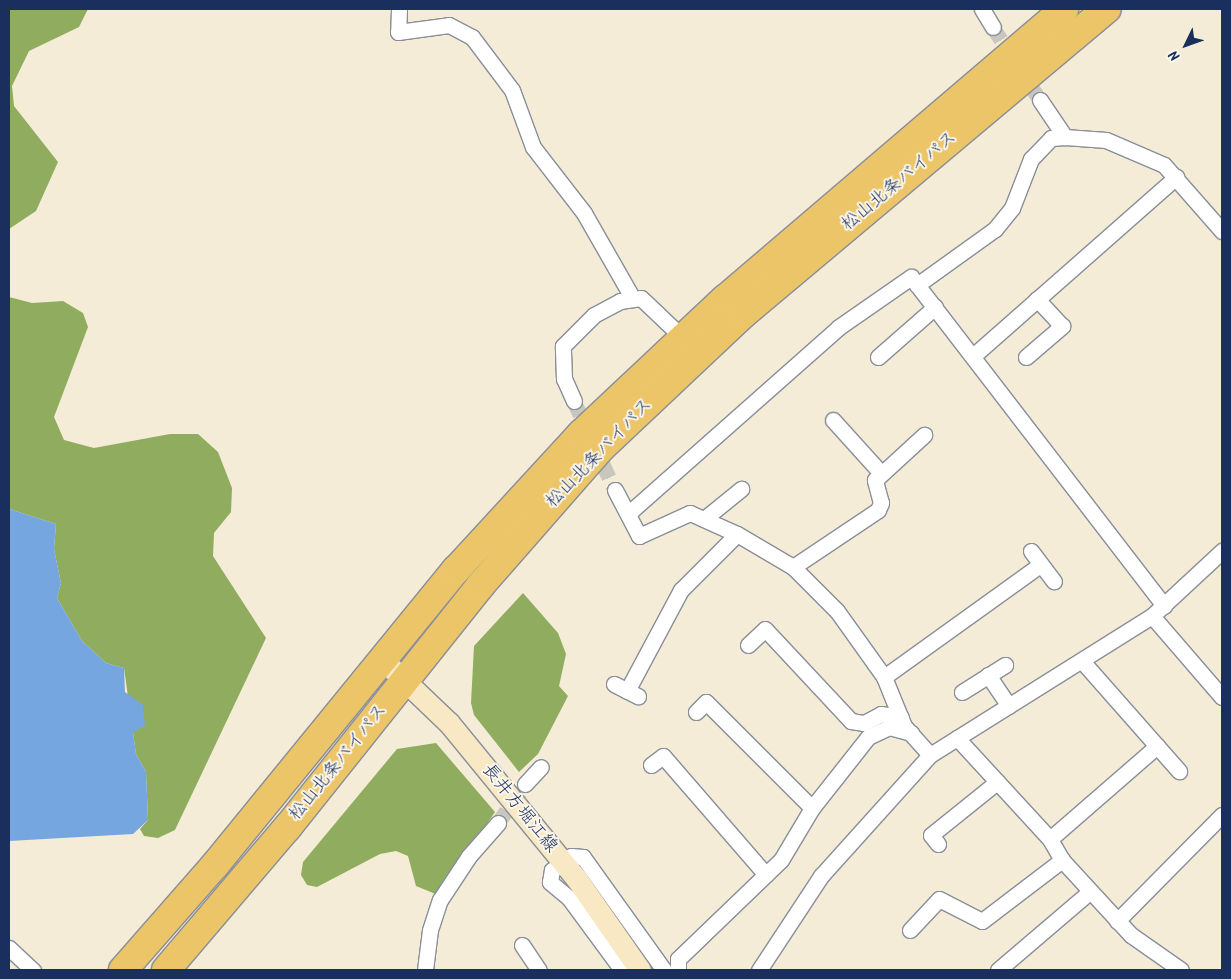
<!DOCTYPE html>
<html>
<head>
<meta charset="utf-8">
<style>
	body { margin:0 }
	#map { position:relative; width:1231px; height:979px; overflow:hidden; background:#f4ecd6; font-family:Kalam,"Klee One",sans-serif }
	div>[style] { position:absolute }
	.forest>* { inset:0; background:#8fac5f }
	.water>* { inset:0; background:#75a6e0 }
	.street-tunnel>* { height:15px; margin-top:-7.5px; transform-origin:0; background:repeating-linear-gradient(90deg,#c9c6be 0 15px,transparent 0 23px) }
	.roads { filter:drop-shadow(1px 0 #888e9a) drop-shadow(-1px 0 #888e9a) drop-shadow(0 1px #888e9a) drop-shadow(0 -1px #888e9a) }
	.street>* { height:15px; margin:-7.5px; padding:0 7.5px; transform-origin:7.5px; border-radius:7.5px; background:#fff }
	.secondary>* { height:21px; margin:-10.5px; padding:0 10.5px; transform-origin:10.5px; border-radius:10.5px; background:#f8e8c3 }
	.highway>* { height:28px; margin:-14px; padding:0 14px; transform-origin:14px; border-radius:14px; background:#edc569 }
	span { translate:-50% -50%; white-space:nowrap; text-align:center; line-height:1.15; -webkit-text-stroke:4px #fbf7ec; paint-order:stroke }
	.street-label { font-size:18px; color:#1b2f5e }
	.frame { position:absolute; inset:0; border:10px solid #1b2f5e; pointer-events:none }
	.north { position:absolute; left:1161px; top:20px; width:50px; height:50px; -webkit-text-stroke:4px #fbf7ec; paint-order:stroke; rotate:228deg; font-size:14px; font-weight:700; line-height:20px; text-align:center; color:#1b2f5e }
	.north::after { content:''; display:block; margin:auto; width:18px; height:22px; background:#1b2f5e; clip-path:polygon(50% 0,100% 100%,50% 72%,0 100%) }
</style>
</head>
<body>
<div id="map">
	<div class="forest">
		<i style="clip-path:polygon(9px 9px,88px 9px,79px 27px,29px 51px,12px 86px,14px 106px,58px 162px,36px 211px,9px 229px)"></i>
		<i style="clip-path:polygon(9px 297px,32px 303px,63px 301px,83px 313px,88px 327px,54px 417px,64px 440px,94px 448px,170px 434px,198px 434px,218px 452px,232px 488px,231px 512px,214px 533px,213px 556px,266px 638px,175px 830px,158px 838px,144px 836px,140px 829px,148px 820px,146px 772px,136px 754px,124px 668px,106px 663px,82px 641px,57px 598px,61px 583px,54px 549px,56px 524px,9px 509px)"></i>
		<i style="clip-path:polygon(523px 593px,558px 633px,566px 654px,559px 686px,568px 696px,538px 754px,519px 772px,474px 715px,471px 703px,474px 646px)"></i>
		<i style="clip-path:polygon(436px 743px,495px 812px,438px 895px,416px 886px,408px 856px,396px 851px,380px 854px,317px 887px,307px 885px,301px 875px,303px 862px,397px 749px)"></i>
	</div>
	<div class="water">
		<i style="clip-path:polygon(9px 509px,56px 524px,54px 549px,61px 583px,57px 598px,82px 641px,106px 663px,124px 668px,125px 692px,143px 705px,145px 726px,133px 732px,136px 754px,146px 772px,148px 820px,133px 834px,9px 841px)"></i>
	</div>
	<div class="street-tunnel">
		<i style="left:993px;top:27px;width:87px;rotate:57.2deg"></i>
		<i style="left:574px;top:401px;width:98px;rotate:65.3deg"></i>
		<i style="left:498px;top:823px;width:47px;rotate:-55.3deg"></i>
	</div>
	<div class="roads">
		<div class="street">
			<i style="left:399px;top:9px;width:23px;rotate:92deg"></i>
			<i style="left:398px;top:32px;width:51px;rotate:-7.8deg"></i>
			<i style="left:449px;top:25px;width:26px;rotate:28deg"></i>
			<i style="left:472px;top:37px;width:66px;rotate:53deg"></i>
			<i style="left:512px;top:90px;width:61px;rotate:69.8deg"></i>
			<i style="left:533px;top:147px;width:83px;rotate:52.3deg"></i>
			<i style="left:584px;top:213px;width:97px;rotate:60.3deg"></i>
			<i style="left:982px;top:9px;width:21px;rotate:59deg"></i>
			<i style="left:1040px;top:100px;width:45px;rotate:56deg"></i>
			<i style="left:1065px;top:137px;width:41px;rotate:4.2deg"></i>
			<i style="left:1106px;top:140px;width:63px;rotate:23.3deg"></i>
			<i style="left:1164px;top:165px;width:88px;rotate:48.7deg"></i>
			<i style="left:917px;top:285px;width:96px;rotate:-35.7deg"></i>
			<i style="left:995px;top:229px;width:27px;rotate:-51deg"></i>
			<i style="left:1012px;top:208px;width:53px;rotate:-68.8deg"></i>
			<i style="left:1031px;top:159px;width:29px;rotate:-46deg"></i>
			<i style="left:1051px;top:138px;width:14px;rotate:-4deg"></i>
			<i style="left:973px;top:356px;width:271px;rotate:-41.4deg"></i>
			<i style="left:878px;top:357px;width:76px;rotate:-41.3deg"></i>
			<i style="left:1026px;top:357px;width:48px;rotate:-40.7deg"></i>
			<i style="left:1062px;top:326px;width:37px;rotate:-133deg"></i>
			<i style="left:574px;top:401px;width:24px;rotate:-114deg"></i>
			<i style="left:564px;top:379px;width:33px;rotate:-92deg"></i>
			<i style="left:563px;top:346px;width:44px;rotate:-45deg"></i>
			<i style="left:594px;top:315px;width:30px;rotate:-28deg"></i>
			<i style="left:620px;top:301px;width:21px;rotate:-8deg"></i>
			<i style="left:641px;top:298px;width:58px;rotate:43.6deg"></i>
			<i style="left:833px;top:420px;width:70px;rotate:47.9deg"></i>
			<i style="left:615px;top:490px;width:52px;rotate:62.4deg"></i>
			<i style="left:639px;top:536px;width:56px;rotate:-24.3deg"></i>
			<i style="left:690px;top:513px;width:51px;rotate:24.1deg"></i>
			<i style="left:737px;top:534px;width:65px;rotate:30.5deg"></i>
			<i style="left:793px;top:567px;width:62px;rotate:45deg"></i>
			<i style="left:837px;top:611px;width:81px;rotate:54.5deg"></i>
			<i style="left:884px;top:677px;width:53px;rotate:67.8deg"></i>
			<i style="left:904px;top:726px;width:39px;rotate:48deg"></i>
			<i style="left:630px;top:512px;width:279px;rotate:-41.5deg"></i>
			<i style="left:839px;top:327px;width:88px;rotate:-34.8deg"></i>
			<i style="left:911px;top:277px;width:415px;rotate:52.4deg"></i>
			<i style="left:704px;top:519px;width:48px;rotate:-39deg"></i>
			<i style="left:1031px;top:551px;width:38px;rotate:53deg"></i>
			<i style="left:793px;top:567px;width:102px;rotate:-33.8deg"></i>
			<i style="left:878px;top:510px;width:8px;rotate:-67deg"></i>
			<i style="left:881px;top:503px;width:24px;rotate:-105deg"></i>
			<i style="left:875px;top:480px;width:67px;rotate:-42.6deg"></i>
			<i style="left:1152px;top:616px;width:107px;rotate:49.2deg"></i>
			<i style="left:748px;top:645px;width:23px;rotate:-43deg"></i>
			<i style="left:765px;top:629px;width:126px;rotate:46.9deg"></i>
			<i style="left:851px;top:721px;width:13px;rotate:9deg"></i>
			<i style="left:864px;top:723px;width:19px;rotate:-28deg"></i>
			<i style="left:881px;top:714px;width:20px;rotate:9deg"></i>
			<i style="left:1082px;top:661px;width:147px;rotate:48.6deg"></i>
			<i style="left:988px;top:675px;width:37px;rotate:56deg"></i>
			<i style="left:884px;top:677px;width:193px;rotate:-35.7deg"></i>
			<i style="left:614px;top:684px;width:27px;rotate:27deg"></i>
			<i style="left:627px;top:691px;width:115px;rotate:-61.9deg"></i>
			<i style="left:681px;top:590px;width:79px;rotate:-45deg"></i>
			<i style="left:962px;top:692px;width:51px;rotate:-32.1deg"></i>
			<i style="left:696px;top:712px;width:14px;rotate:-45deg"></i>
			<i style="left:706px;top:702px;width:150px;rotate:45deg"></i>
			<i style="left:957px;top:738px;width:137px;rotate:47.4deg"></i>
			<i style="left:1050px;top:839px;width:142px;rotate:-41deg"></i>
			<i style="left:651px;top:765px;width:15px;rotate:-37deg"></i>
			<i style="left:663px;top:756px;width:157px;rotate:49.1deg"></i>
			<i style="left:525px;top:784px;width:23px;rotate:-47deg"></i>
			<i style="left:938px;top:844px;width:11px;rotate:-128deg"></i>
			<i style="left:931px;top:835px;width:85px;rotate:-38.8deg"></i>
			<i style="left:1062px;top:860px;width:102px;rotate:47.4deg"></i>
			<i style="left:1131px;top:935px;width:61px;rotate:35deg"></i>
			<i style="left:1117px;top:921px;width:149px;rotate:-45.3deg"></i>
			<i style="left:910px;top:930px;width:42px;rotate:-46.9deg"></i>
			<i style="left:939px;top:899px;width:48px;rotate:27.1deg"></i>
			<i style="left:982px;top:921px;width:101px;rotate:-37.3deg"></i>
			<i style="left:1062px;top:860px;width:24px;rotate:-120deg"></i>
			<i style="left:522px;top:945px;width:30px;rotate:56deg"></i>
			<i style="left:9px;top:948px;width:33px;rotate:43deg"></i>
			<i style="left:425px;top:970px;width:40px;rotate:-82.9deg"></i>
			<i style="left:430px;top:930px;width:32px;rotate:-72deg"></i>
			<i style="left:440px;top:900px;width:53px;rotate:-56.6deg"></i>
			<i style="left:469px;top:856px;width:44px;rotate:-48.7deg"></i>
			<i style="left:622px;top:970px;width:89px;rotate:-126.4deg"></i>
			<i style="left:569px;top:898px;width:25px;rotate:-140deg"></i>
			<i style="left:550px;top:882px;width:12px;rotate:-81deg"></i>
			<i style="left:552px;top:870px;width:24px;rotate:-36deg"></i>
			<i style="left:571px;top:856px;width:12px;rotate:5deg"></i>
			<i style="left:583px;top:857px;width:139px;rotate:54.4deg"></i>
			<i style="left:678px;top:970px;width:11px;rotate:-90deg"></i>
			<i style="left:678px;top:959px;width:143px;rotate:-43.9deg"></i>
			<i style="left:781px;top:860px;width:61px;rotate:-59.2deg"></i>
			<i style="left:812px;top:808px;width:90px;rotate:-51.7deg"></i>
			<i style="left:868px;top:737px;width:23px;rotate:-25deg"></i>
			<i style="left:889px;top:727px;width:23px;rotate:15deg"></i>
			<i style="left:759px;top:970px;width:113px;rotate:-56.6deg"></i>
			<i style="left:821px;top:876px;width:163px;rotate:-48deg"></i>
			<i style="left:930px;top:755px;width:262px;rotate:-32.1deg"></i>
			<i style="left:1152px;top:616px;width:96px;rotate:-42.9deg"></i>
			<i style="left:998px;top:970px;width:118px;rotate:-40.5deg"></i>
		</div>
		<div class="secondary">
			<i style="left:383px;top:660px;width:91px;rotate:43.7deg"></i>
			<i style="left:449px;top:723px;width:200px;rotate:50.7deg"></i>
			<i style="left:576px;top:878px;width:112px;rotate:55.2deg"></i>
		</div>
		<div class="highway">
			<i style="left:123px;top:970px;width:140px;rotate:-48.8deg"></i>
			<i style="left:215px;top:865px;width:381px;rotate:-50.8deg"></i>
			<i style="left:456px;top:570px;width:185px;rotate:-47.4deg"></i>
			<i style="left:581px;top:434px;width:197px;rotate:-43.2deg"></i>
			<i style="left:725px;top:299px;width:446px;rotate:-40.5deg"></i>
			<i style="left:166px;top:970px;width:187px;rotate:-49.6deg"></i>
			<i style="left:287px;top:828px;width:310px;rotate:-51.4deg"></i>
			<i style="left:480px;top:586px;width:184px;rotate:-48.8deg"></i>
			<i style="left:601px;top:448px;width:194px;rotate:-43.3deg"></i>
			<i style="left:742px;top:315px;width:476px;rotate:-40deg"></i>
		</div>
	</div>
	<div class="street-label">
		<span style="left:900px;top:182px;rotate:-40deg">松山北条バイパス</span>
		<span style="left:600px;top:454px;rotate:-46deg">松山北条バイパス</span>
		<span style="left:339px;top:763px;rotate:-51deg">松山北条バイパス</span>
		<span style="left:519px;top:809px;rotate:51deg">長井方堀江線</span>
	</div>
	<div class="frame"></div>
	<div class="north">N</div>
</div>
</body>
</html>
